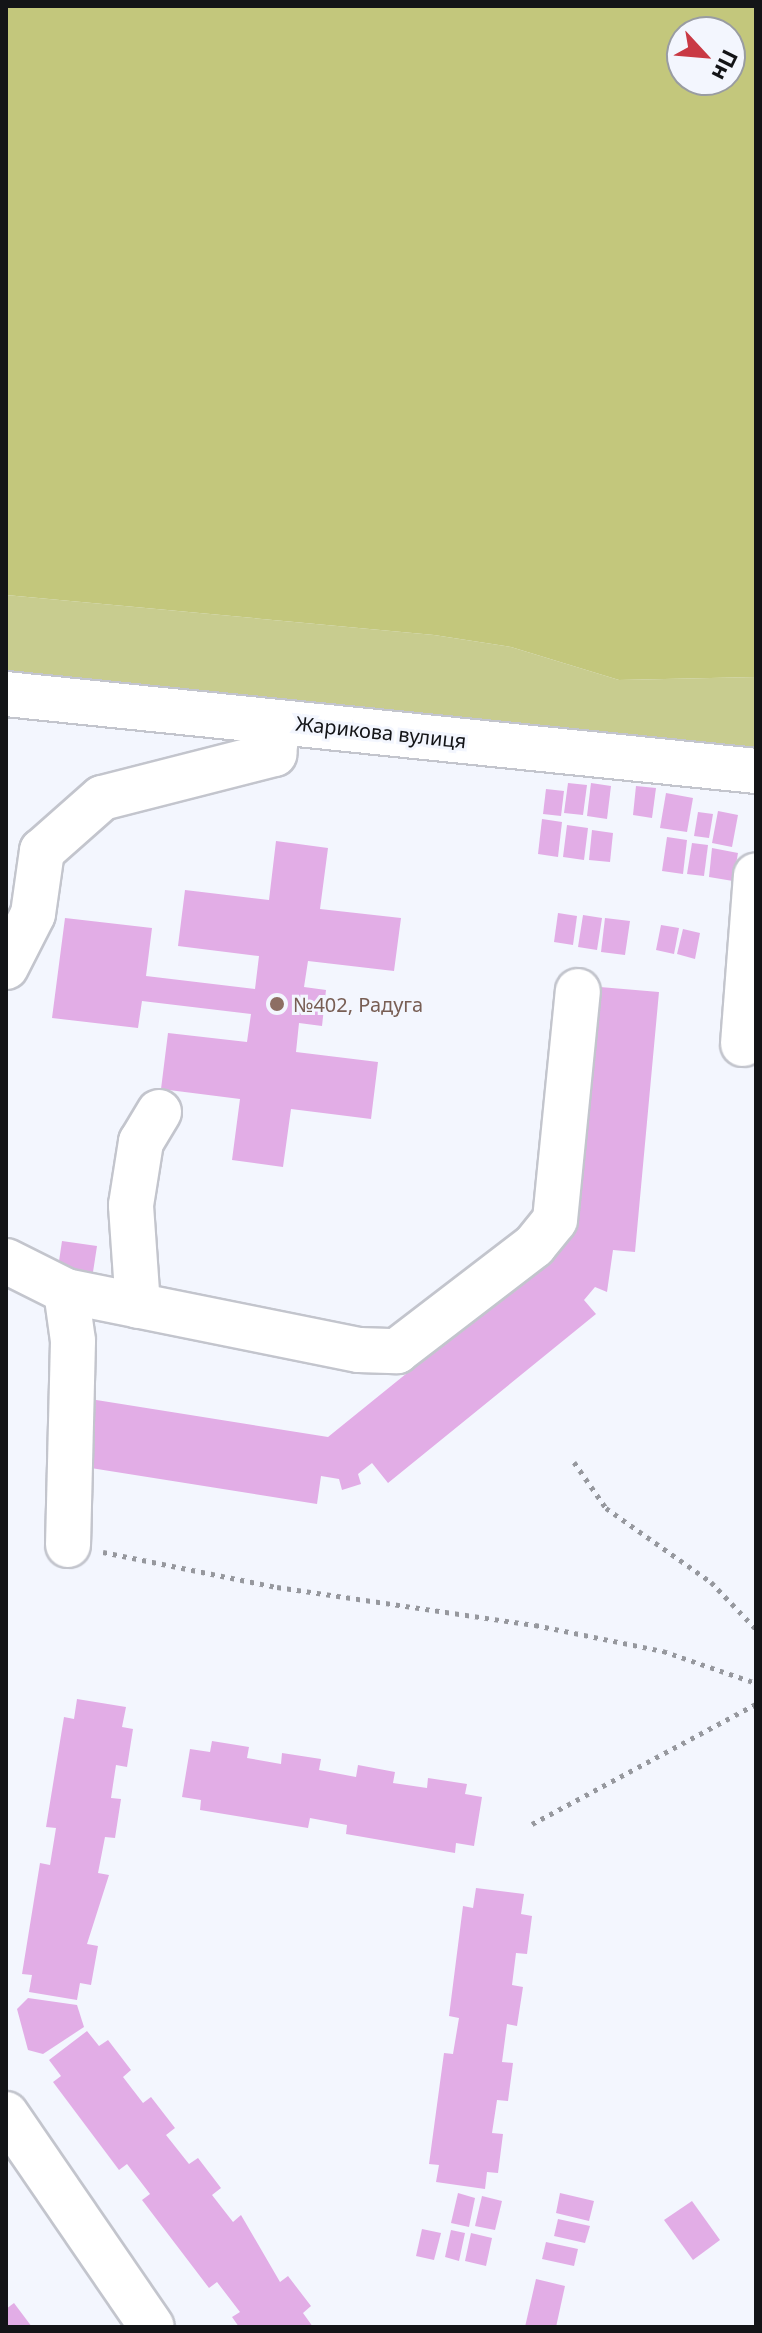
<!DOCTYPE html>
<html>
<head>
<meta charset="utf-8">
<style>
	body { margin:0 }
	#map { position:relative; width:762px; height:2333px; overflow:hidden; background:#f3f6fe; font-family:"Noto Sans",sans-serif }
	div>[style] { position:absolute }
	.green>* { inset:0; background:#c8cc8f }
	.forest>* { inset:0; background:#c3c77c }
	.building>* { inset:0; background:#e2ade6 }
	.path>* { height:5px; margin-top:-2.5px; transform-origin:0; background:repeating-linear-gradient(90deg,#96989e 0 4px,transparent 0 10px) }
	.roads { filter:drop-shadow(2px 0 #c3c5cd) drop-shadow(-2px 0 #c3c5cd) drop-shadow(0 2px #c3c5cd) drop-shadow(0 -2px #c3c5cd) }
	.minor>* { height:44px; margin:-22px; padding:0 22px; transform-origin:22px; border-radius:22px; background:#fff }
	.dots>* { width:22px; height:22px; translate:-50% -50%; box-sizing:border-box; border:4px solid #f3f6fe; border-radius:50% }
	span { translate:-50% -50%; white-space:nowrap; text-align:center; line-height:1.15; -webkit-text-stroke:6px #f3f6fe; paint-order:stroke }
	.street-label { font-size:20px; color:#131417 }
	.education-label { font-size:20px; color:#785e54 }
	.left { translate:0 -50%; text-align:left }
	.frame { position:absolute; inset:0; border:8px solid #131417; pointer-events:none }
	.north { position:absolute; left:666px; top:16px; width:80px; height:80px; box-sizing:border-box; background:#f3f6fe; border:2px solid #999ca2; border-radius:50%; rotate:116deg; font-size:22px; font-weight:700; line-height:32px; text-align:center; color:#131417 }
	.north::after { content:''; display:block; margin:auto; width:28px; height:36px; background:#c93944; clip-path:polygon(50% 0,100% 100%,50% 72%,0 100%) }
</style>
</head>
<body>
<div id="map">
	<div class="green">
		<i style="clip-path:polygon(6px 595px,434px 635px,511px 647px,619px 680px,756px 677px,756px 771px,6px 694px)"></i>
	</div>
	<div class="forest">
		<i style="clip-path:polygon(evenodd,6px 6px,756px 6px,756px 677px,619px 680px,511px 647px,434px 635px,6px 595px,6px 6px,682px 32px,730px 32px,730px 80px,682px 80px,682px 32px)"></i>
	</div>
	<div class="building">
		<i style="clip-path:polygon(568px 783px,587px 785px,583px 815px,564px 813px)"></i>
		<i style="clip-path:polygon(591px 783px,611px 786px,607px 819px,587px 816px)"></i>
		<i style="clip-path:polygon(636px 786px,656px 788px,652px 818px,633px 815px)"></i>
		<i style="clip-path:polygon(546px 789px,564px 791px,561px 816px,543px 814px)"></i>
		<i style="clip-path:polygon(666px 793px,693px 798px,687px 832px,660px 828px)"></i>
		<i style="clip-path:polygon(718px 811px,738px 815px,732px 847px,712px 843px)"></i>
		<i style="clip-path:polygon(698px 812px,713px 814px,709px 838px,694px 836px)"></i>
		<i style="clip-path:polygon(542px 819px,562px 822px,558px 857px,538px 854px)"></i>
		<i style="clip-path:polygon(567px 825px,588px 828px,584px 860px,563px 857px)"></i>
		<i style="clip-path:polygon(592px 830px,613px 833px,610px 862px,589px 860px)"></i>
		<i style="clip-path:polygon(667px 837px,687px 840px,683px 874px,662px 871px)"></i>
		<i style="clip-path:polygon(276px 841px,328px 848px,320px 909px,401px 918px,394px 971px,308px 961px,304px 987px,326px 990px,322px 1026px,299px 1023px,296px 1052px,378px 1062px,371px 1119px,291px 1109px,283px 1167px,232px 1160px,240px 1099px,161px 1089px,168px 1033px,247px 1042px,251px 1014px,142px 1001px,138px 1028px,52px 1018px,65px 918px,152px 928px,146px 976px,255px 989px,259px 956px,178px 946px,185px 890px,269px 900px)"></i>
		<i style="clip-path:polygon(692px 843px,708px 845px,704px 876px,687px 874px)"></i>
		<i style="clip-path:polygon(712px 848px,738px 853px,733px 881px,709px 877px)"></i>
		<i style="clip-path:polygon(558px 913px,577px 916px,573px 945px,554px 942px)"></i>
		<i style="clip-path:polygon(583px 915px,602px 918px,597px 950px,578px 947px)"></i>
		<i style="clip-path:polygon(605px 918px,630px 921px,625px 955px,601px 952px)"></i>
		<i style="clip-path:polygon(661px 925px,679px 928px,674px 954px,656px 950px)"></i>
		<i style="clip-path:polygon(683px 929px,700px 933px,695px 959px,677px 954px)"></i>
		<i style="clip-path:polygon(588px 986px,659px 992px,635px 1252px,613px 1250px,607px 1292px,595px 1287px,584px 1300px,596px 1314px,388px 1483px,372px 1463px,358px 1474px,361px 1484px,342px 1490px,339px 1479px,321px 1476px,317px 1504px,53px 1462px,65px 1395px,328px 1437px,564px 1246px)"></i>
		<i style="clip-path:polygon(62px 1241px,97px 1246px,93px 1272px,58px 1268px)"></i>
		<i style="clip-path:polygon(77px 1699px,126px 1707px,122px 1727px,133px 1729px,127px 1767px,116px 1765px,111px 1798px,121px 1799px,115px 1838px,105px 1837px,98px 1873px,109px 1875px,87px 1944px,98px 1946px,91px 1985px,80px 1983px,77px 2000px,29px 1992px,32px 1975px,22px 1974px,40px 1863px,50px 1865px,56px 1828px,46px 1827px,64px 1717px,74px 1719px)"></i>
		<i style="clip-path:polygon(212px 1741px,249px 1747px,247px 1758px,281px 1764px,282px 1753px,321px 1759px,319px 1770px,356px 1777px,358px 1765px,395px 1772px,393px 1783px,427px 1788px,428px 1778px,467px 1784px,465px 1794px,482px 1797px,474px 1846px,456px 1843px,455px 1853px,346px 1834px,347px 1825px,310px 1818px,308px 1828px,200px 1810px,201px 1800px,182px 1797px,190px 1749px,210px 1752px)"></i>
		<i style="clip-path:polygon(476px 1888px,524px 1894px,521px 1914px,532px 1916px,527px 1954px,516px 1953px,512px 1985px,523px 1987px,517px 2026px,507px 2024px,502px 2062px,513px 2063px,508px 2101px,497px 2100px,492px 2133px,503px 2134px,498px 2173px,487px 2172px,485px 2189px,436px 2182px,439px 2165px,429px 2164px,444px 2053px,453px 2054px,459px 2018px,449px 2016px,463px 1906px,473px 1908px)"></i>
		<i style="clip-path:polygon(28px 1998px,77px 2005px,84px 2027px,43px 2054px,28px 2050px,17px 2009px)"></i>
		<i style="clip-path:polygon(87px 2031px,99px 2046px,108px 2040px,131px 2070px,123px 2077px,143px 2103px,151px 2097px,175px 2128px,166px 2135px,189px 2164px,198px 2158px,221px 2188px,212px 2195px,233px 2222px,241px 2215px,280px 2282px,288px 2276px,311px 2306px,303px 2313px,313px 2327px,239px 2327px,232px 2317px,240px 2312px,217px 2282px,209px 2288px,142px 2200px,150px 2194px,127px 2164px,119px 2170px,53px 2082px,61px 2076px,49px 2060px)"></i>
		<i style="clip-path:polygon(458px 2193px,475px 2198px,469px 2227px,451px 2223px)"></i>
		<i style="clip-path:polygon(560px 2193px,594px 2201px,589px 2221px,556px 2213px)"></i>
		<i style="clip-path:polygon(482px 2196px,502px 2201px,495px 2230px,475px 2226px)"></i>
		<i style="clip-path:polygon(692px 2201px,720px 2240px,693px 2260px,664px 2220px)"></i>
		<i style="clip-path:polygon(558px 2219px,590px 2226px,585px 2243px,554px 2236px)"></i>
		<i style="clip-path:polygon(422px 2229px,441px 2233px,434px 2260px,416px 2256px)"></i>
		<i style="clip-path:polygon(451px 2230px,465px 2233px,459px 2261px,445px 2257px)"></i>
		<i style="clip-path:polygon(471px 2233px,492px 2238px,486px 2266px,465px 2261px)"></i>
		<i style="clip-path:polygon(546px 2242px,578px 2249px,574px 2266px,542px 2259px)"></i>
		<i style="clip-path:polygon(536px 2279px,565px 2286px,556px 2327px,525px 2327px)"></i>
		<i style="clip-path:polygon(14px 2303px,32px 2327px,6px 2327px,6px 2309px)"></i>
	</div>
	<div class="path">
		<i style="left:574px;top:1462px;width:56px;rotate:55.2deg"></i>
		<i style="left:606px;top:1508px;width:128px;rotate:35.2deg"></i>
		<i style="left:711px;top:1582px;width:65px;rotate:46.2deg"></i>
		<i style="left:103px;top:1552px;width:177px;rotate:11.4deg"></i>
		<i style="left:277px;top:1587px;width:261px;rotate:8.4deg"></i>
		<i style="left:535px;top:1625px;width:131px;rotate:11.5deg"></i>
		<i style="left:663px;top:1651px;width:98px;rotate:19deg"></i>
		<i style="left:532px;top:1824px;width:254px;rotate:-28.2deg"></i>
	</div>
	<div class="roads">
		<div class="minor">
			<i style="left:6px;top:694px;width:754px;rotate:5.86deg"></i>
			<i style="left:6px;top:967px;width:59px;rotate:-63deg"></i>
			<i style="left:33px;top:914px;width:64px;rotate:-81.9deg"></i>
			<i style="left:42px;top:851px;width:80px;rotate:-41.5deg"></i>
			<i style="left:102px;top:798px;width:178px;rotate:-14.3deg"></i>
			<i style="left:274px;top:754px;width:32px;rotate:-83deg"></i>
			<i style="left:743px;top:1044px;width:169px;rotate:-85.6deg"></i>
			<i style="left:6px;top:1261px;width:67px;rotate:26.6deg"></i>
			<i style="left:66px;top:1291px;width:50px;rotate:82deg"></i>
			<i style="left:73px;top:1341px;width:204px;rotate:91.4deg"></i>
			<i style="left:66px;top:1291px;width:299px;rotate:11.4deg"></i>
			<i style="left:359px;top:1350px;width:38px;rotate:2deg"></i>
			<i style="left:397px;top:1351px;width:173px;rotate:-37.5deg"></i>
			<i style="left:534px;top:1246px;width:33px;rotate:-51deg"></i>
			<i style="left:555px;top:1220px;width:230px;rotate:-84.3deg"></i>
			<i style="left:138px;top:1306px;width:101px;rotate:-94deg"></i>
			<i style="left:131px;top:1205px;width:64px;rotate:-81deg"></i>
			<i style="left:141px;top:1142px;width:35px;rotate:-59deg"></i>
			<i style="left:6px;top:2114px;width:258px;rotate:55.6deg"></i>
		</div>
	</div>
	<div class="dots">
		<i style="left:277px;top:1004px;background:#8d6e63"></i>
	</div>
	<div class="street-label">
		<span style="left:381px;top:732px;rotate:6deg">Жарикова вулиця</span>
	</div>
	<div class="education-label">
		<span class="left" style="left:293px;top:1004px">№402, Радуга</span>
	</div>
	<div class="frame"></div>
	<div class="north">Пн</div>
</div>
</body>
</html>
